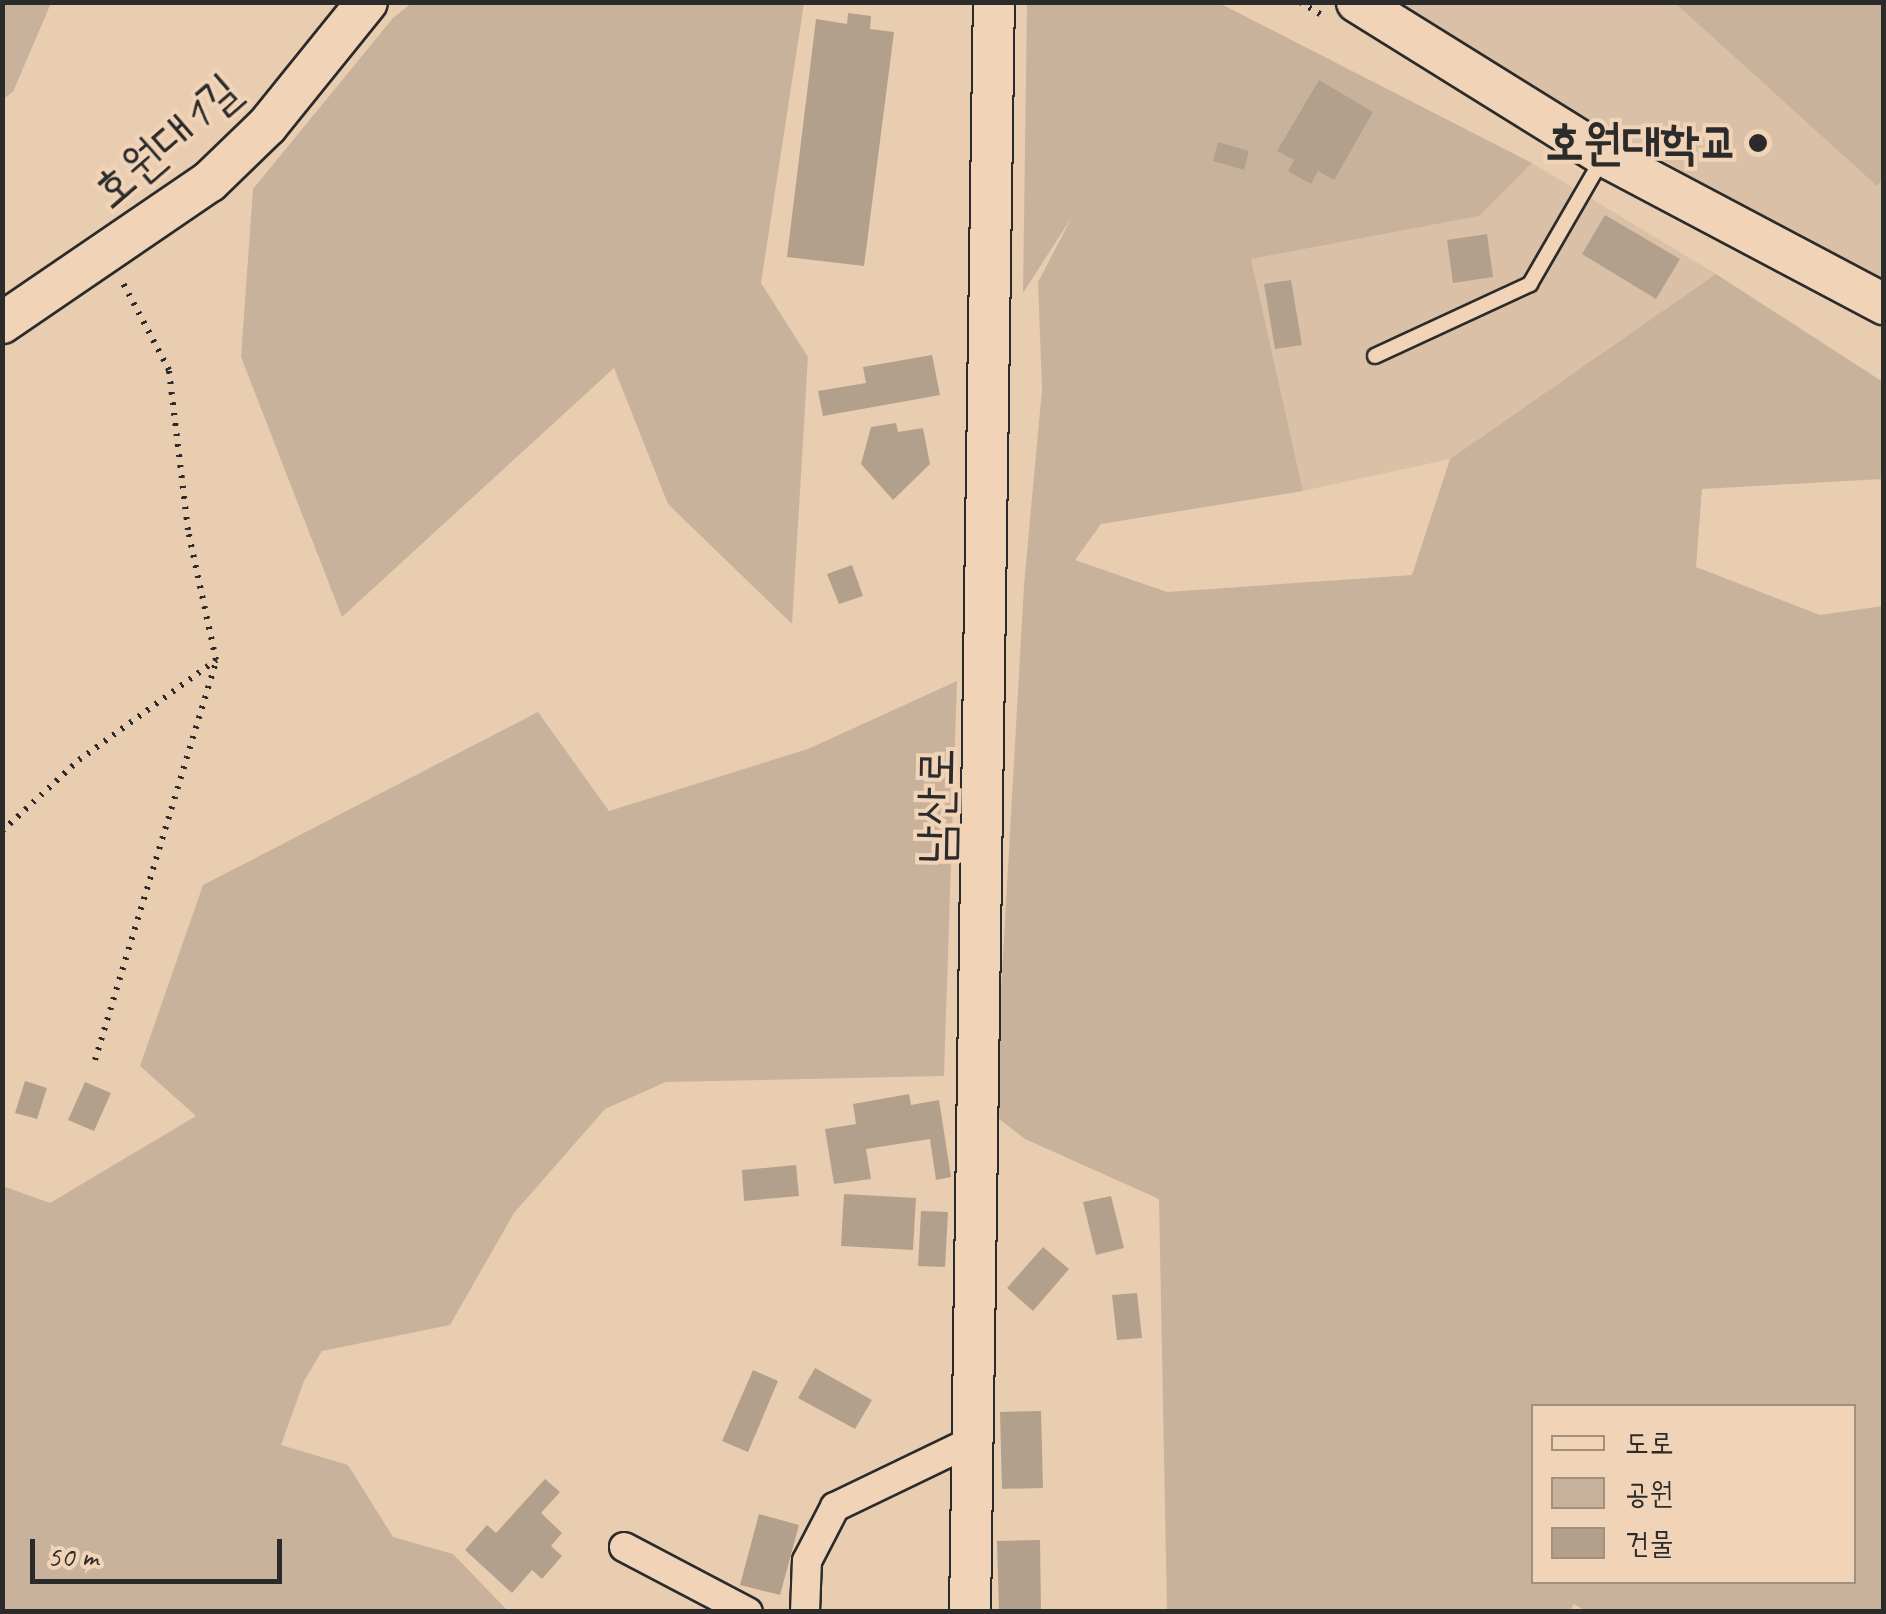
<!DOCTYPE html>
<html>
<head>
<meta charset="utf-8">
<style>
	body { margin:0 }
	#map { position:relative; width:1886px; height:1614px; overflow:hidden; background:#e9cdb1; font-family:Caveat,"Poor Story",sans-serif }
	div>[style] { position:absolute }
	.built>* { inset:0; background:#d9c0a6 }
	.green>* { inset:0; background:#c9b29c }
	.building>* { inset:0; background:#b3a08c }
	.path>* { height:6px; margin-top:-3px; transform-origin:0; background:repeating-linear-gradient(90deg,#2b2b2b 0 2.5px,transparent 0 10.5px) }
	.roads { filter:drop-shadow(2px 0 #2b2b2b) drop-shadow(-2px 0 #2b2b2b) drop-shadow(0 2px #2b2b2b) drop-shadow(0 -2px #2b2b2b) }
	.lane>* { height:14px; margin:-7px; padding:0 7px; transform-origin:7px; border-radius:7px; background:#f1d4b7 }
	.street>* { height:28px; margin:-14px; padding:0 14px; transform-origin:14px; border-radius:14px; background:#f1d4b7 }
	.secondary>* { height:40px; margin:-20px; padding:0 20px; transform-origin:20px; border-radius:20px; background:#f1d4b7 }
	.dots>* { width:28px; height:28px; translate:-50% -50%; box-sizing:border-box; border:5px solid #f1d4b7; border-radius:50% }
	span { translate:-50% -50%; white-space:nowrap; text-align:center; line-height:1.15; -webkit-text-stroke:8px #f1d4b7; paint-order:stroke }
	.street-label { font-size:48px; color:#2b2b2b }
	.poi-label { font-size:48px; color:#2b2b2b; font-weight:700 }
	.right { translate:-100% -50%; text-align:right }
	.frame { position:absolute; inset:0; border:5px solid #2b2b2b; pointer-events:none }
	.legend { position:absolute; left:1531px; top:1404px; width:325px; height:180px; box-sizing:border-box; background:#f1d4b7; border:2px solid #a2907f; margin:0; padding:12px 18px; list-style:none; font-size:30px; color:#2b2b2b }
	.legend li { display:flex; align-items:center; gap:20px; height:50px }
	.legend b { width:50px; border:2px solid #a2907f }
	.scale { position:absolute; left:30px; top:1539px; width:252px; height:45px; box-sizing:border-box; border:5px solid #2b2b2b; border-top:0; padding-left:12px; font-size:30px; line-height:35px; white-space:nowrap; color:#2b2b2b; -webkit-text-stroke:8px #f1d4b7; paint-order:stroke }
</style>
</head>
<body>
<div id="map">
	<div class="built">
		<i style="clip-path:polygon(1380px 3px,1883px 3px,1883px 283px)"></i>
		<i style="clip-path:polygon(1532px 163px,1716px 274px,1450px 459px,1303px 491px,1251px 259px,1478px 216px)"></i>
	</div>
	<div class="green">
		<i style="clip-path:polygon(3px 2px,51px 3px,13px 92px,3px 99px)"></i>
		<i style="clip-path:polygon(413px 2px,804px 3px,761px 283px,808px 357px,792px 624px,668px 504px,614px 368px,342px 617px,241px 357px,253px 189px,393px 18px)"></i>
		<i style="clip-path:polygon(evenodd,1027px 3px,1219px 3px,1532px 163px,1479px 216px,1251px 259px,1303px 491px,1101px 524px,1075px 560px,1167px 592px,1412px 575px,1450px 459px,1716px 274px,1883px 382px,1883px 479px,1702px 489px,1696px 567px,1820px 615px,1883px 606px,1883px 1611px,1587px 1612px,1574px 1604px,1569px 1612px,1167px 1611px,1159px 1199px,1025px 1139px,994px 1115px,1024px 585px,1042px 389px,1038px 282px,1072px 217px,1023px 293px,1027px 3px,1534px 1406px,1854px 1406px,1854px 1582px,1534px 1582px,1534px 1406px)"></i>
		<i style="clip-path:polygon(1675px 3px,1883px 3px,1883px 179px,1877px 186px)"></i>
		<i style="clip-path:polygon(957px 681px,944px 1076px,666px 1082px,605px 1109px,514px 1213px,450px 1325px,322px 1351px,304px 1381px,281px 1445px,348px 1465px,393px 1537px,453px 1554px,508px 1611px,3px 1611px,3px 1186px,50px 1203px,196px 1116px,140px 1066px,203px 885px,538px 712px,609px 811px,808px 749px)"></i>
	</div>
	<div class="building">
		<i style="clip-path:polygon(848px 13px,871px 16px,870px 29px,894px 32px,864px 266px,787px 257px,816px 19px,847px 24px)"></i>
		<i style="clip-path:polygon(1319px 80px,1373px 112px,1334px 180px,1318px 171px,1311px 184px,1288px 171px,1294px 160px,1277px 151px)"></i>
		<i style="clip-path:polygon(1218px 142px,1249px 151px,1244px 170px,1213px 161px)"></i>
		<i style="clip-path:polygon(1605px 215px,1680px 259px,1656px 299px,1582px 254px)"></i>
		<i style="clip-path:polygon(1487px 234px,1493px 277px,1453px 283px,1447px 240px)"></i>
		<i style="clip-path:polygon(1291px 280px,1302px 345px,1275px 349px,1264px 284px)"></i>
		<i style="clip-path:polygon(932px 355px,940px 395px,823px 416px,818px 391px,866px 383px,863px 367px)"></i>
		<i style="clip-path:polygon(896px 423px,898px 432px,923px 428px,930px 464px,893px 500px,861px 464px,871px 427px)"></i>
		<i style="clip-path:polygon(852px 565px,863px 596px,839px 604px,827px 574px)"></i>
		<i style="clip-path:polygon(25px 1081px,47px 1088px,37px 1119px,15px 1113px)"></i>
		<i style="clip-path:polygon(85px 1082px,111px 1093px,94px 1131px,68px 1120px)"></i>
		<i style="clip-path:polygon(909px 1094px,911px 1105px,939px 1100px,951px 1177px,936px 1180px,930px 1139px,866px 1149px,871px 1179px,834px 1184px,825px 1129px,856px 1124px,853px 1104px)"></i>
		<i style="clip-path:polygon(796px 1165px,799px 1196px,744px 1201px,742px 1170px)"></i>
		<i style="clip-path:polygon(844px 1194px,916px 1198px,913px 1250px,841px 1246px)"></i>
		<i style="clip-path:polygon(1111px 1196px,1124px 1248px,1096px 1255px,1083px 1202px)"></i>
		<i style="clip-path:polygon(921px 1211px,948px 1212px,945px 1267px,918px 1266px)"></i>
		<i style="clip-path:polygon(1043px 1247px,1069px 1269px,1033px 1311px,1007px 1288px)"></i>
		<i style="clip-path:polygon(1137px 1293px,1142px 1338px,1117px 1340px,1112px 1295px)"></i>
		<i style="clip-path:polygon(815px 1368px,872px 1400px,855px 1429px,798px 1398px)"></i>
		<i style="clip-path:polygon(753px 1370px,778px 1381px,748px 1452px,722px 1441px)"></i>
		<i style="clip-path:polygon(1041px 1411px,1043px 1488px,1002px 1489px,1000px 1412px)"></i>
		<i style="clip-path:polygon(545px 1479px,560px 1492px,541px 1513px,562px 1533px,551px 1546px,562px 1556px,542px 1579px,532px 1570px,512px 1593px,465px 1550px,487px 1525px,496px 1533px)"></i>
		<i style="clip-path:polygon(759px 1514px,799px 1525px,780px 1595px,740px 1585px)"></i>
		<i style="clip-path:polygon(1040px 1540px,1041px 1612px,999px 1612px,997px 1541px)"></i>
	</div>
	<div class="path">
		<i style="left:1300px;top:2px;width:29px;rotate:31deg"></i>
		<i style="left:2px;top:559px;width:13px;rotate:90deg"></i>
		<i style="left:2px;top:831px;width:105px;rotate:-42.7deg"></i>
		<i style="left:79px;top:760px;width:170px;rotate:-36.1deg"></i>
		<i style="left:216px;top:660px;width:133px;rotate:-102.2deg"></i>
		<i style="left:188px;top:530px;width:161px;rotate:-96.8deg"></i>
		<i style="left:169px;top:370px;width:98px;rotate:-117.9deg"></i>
		<i style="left:95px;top:1060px;width:417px;rotate:-73.1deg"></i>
	</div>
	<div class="roads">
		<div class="lane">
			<i style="left:1375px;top:356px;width:171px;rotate:-24.9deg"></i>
			<i style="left:1530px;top:284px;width:142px;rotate:-60deg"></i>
		</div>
		<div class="street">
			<i style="left:624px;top:1547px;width:140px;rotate:27.7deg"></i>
			<i style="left:805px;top:1612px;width:51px;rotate:-87.8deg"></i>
			<i style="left:807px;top:1561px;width:61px;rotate:-62.6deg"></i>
			<i style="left:835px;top:1507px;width:154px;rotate:-25.7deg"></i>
		</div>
		<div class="secondary">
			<i style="left:1357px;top:2px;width:291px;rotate:31.9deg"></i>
			<i style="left:1604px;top:156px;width:317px;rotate:27.9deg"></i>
			<i style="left:2px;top:323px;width:250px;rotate:-34.3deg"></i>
			<i style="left:209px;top:182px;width:81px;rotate:-44deg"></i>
			<i style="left:267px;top:126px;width:159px;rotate:-51.1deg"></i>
			<i style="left:970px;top:1612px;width:1610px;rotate:-89.15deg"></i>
		</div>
	</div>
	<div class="dots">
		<i style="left:1758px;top:143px;background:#2b2b2b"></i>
	</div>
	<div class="street-label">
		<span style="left:166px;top:141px;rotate:-41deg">호원대1길</span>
		<span style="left:936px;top:806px;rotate:-89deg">남산로</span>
	</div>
	<div class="poi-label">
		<span class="right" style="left:1738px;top:143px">호원대학교</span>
	</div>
	<div class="frame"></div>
	<ul class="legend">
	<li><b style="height:12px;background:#f1d4b7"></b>도로</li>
	<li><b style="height:28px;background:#c9b29c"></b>공원</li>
	<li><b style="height:28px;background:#b3a08c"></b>건물</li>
	</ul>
	<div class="scale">50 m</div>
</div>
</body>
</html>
